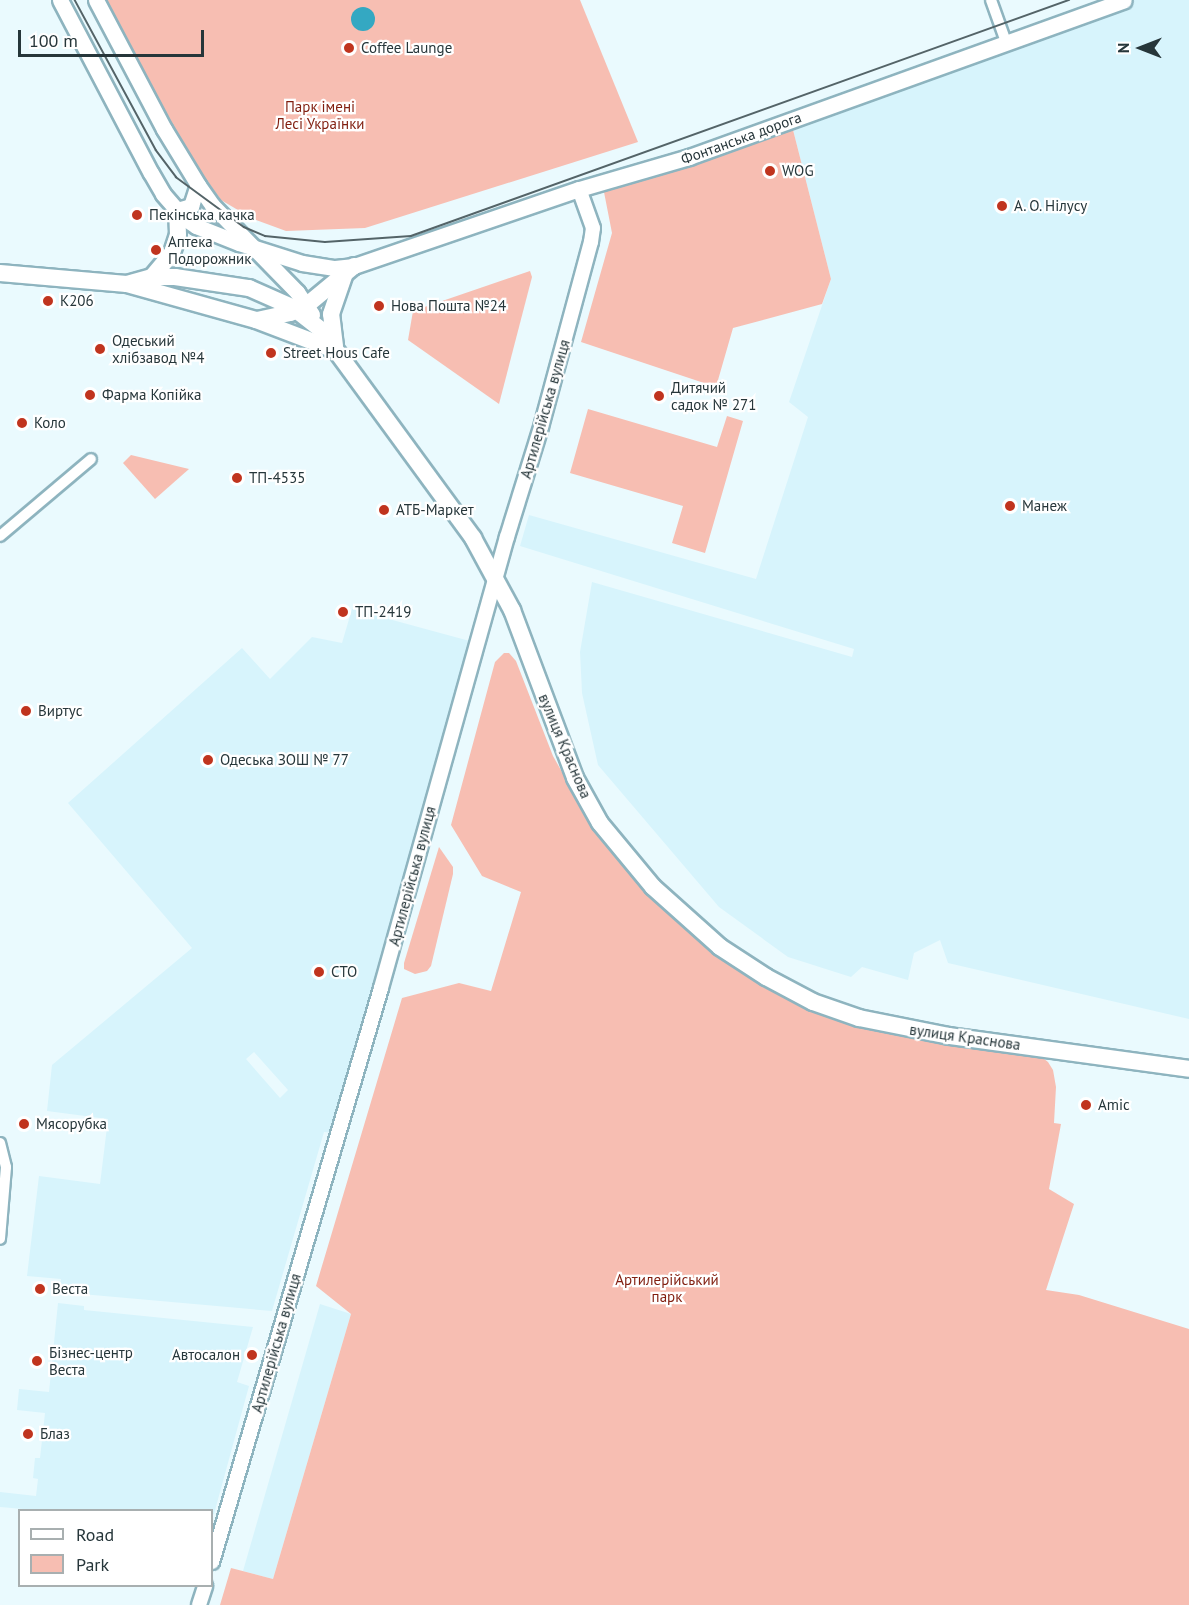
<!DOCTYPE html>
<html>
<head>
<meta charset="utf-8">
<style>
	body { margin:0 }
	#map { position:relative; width:1189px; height:1605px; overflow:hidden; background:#eafafe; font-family:"PT Sans",sans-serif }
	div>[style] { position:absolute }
	.built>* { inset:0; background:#d7f4fc }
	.green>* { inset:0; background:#f7beb2 }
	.water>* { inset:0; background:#34a8c2 }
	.round { border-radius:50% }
	.roads { filter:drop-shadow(2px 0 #8eb4bf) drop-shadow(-2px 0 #8eb4bf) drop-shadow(0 2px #8eb4bf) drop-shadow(0 -2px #8eb4bf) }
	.minor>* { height:10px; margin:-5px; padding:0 5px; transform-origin:5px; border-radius:5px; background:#fff }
	.tertiary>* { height:14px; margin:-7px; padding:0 7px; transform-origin:7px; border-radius:7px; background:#fff }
	.secondary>* { height:15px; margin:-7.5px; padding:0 7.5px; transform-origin:7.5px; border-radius:7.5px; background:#fff }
	.primary>* { height:16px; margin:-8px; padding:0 8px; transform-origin:8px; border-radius:8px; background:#fff }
	.tram>* { height:1.5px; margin:-0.75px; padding:0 0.75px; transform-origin:0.75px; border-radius:0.75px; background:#546468 }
	.dots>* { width:16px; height:16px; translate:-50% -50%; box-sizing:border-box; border:3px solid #fff; border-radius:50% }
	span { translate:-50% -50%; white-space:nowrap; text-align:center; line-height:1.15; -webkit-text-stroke:4.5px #fff; paint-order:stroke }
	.poi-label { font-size:15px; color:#26363a }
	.left { translate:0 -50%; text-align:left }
	.right { translate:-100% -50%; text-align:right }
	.park-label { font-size:15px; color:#811e0f }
	.street-label { font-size:15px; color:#26363a }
	.legend { position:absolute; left:18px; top:1509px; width:195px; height:78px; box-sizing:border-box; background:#fff; border:2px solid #a8afb0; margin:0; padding:8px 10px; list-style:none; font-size:18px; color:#26363a }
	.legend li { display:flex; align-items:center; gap:12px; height:30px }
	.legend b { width:30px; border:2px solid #a8afb0 }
	.north { position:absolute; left:1111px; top:18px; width:60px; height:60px; -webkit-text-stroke:4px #fff; paint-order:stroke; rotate:270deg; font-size:16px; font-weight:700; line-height:24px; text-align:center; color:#26363a }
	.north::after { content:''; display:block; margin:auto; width:21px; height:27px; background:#26363a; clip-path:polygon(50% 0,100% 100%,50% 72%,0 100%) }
	.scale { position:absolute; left:18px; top:30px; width:186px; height:27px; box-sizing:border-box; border:3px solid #26363a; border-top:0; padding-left:8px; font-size:18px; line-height:21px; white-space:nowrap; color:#26363a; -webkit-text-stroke:4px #fff; paint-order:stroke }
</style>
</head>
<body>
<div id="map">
	<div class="built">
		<i style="clip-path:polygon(1132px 0,1189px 0,1189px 1019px,948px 963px,940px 940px,914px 953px,908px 980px,862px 967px,851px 977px,788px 957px,719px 907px,598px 765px,582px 693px,580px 652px,592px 582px,852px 657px,854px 649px,520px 546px,529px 515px,756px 579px,808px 417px,789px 402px,831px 279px,791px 122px)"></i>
		<i style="clip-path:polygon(evenodd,352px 609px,477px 643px,337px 1133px,324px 1132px,272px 1311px,59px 1292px,61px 1279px,27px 1276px,39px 1176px,100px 1184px,108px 1119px,47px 1111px,52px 1065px,192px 948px,68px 803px,242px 648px,270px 679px,312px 637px,342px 643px,352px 609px,254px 1052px,288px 1090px,280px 1098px,246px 1059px,254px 1052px)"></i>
		<i style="clip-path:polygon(58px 1303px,84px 1306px,84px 1310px,253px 1327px,237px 1382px,249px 1386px,214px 1514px,212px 1515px,212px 1510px,35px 1510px,0 1507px,0 1492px,36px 1496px,38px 1479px,33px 1478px,35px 1458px,40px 1458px,45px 1413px,17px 1410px,19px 1389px,49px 1392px)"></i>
		<i style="clip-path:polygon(320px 1304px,351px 1314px,273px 1579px,243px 1571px)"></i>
	</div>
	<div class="green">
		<i style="clip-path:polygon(104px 0,580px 0,638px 142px,365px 228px,286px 231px,253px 219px,221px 200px,189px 156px)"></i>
		<i style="clip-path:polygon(791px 122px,831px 279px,822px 304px,733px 328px,716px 387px,581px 342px,612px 233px,603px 187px)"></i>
		<i style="clip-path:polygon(530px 271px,532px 277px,499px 404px,408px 340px,413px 311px)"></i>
		<i style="clip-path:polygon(588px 409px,717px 447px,727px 416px,743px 421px,705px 553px,672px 543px,683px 506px,570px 473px)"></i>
		<i style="clip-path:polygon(131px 455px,189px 469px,155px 499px,123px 463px)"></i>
		<i style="clip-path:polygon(504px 653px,509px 653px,516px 661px,553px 756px,599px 838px,667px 913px,711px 948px,775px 989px,1035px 1052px,1048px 1062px,1053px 1070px,1056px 1087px,1054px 1123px,1061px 1124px,1049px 1189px,1074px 1204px,1046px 1290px,1079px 1295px,1189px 1329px,1189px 1605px,220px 1605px,231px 1568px,273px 1579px,351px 1314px,316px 1286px,402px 998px,459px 983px,491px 991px,521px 892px,482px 876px,451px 825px,495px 662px)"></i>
		<i style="clip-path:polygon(439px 847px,453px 867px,453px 874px,431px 966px,427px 971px,415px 974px,404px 969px,404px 963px)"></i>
	</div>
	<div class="water">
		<i class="round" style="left:351px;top:7px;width:24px;height:24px"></i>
	</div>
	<div class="roads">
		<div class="minor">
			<i style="left:991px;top:0;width:45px;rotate:70.3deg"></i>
			<i style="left:0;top:536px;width:119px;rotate:-40.2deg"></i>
			<i style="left:0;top:1143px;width:25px;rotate:76deg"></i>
			<i style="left:6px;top:1167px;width:72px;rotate:94.8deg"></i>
		</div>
		<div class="tertiary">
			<i style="left:212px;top:1562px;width:598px;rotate:-73.59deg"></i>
			<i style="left:381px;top:988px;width:468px;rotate:-74.4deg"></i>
			<i style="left:507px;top:537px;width:115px;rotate:-72.8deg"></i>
			<i style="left:541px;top:427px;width:192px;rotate:-74.9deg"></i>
			<i style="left:591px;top:242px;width:14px;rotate:-82deg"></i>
			<i style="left:593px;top:228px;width:41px;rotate:-109.7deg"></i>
			<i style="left:199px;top:1605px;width:20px;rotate:-72deg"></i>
		</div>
		<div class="secondary">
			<i style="left:60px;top:0;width:195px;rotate:62.3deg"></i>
			<i style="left:151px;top:173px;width:24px;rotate:60deg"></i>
			<i style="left:163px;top:194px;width:30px;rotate:49deg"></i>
			<i style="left:183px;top:217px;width:16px;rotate:35deg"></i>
			<i style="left:196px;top:226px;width:46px;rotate:21.6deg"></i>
			<i style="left:239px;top:243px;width:66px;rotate:17.6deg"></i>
			<i style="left:302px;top:263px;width:33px;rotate:9deg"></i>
			<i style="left:335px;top:268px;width:19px;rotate:-6deg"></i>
			<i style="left:354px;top:266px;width:238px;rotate:-18.9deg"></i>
			<i style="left:579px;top:189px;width:115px;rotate:-16.2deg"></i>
			<i style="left:689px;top:157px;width:462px;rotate:-19.8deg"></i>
			<i style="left:96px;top:0;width:146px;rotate:62.2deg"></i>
			<i style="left:164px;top:129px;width:66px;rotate:58.7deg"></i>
			<i style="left:198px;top:185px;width:24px;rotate:55deg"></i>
			<i style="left:212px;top:205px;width:122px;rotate:45.7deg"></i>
			<i style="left:297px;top:292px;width:27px;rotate:56deg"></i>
			<i style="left:177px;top:210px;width:15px;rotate:-16deg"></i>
			<i style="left:191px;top:206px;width:22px;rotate:-72deg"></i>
		</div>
		<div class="primary">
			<i style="left:0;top:273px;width:127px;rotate:5deg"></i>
			<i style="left:127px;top:284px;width:134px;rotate:15.6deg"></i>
			<i style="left:256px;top:320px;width:85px;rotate:20.8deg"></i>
			<i style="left:152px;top:277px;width:31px;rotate:-50deg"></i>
			<i style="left:172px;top:253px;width:19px;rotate:-72deg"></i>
			<i style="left:178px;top:235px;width:25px;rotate:-92deg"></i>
			<i style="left:127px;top:284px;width:26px;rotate:-16deg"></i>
			<i style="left:152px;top:277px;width:23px"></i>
			<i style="left:175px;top:277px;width:75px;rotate:8.5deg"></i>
			<i style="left:249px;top:288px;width:47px;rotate:23.8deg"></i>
			<i style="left:292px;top:307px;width:37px;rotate:38deg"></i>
			<i style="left:321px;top:330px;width:258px;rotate:53.8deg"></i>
			<i style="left:473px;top:538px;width:82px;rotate:61.6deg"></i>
			<i style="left:512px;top:610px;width:179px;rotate:69.4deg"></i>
			<i style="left:575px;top:778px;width:51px;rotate:60.9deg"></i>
			<i style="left:600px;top:823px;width:83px;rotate:50.4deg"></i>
			<i style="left:653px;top:887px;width:90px;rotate:41.8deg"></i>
			<i style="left:720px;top:947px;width:55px;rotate:33.1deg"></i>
			<i style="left:766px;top:977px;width:53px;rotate:28deg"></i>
			<i style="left:813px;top:1002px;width:49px;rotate:19.2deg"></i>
			<i style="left:859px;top:1018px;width:92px;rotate:11.3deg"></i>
			<i style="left:949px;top:1036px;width:242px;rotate:7.8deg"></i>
			<i style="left:257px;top:320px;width:34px;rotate:-12deg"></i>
			<i style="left:290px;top:313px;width:19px;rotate:-25deg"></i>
			<i style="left:307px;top:305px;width:61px;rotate:-39.7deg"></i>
			<i style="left:335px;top:346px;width:32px;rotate:-97deg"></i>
			<i style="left:331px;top:314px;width:40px;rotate:-71.1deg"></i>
		</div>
	</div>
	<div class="tram">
		<i style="left:75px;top:0;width:170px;rotate:61.6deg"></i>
		<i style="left:156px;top:150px;width:34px;rotate:53deg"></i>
		<i style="left:176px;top:177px;width:84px;rotate:36.3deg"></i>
		<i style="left:244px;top:227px;width:23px;rotate:23deg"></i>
		<i style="left:265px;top:236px;width:60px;rotate:5.7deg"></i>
		<i style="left:325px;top:242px;width:86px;rotate:-4deg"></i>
		<i style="left:411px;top:236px;width:699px;rotate:-19.73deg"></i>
	</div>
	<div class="dots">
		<i style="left:349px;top:48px;background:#c0341e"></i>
		<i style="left:770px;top:171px;background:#c0341e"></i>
		<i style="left:1002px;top:206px;background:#c0341e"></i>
		<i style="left:137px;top:215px;background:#c0341e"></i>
		<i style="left:156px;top:250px;background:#c0341e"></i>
		<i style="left:48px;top:301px;background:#c0341e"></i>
		<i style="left:379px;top:306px;background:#c0341e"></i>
		<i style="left:100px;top:349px;background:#c0341e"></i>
		<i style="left:271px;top:353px;background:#c0341e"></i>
		<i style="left:90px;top:395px;background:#c0341e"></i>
		<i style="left:659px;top:396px;background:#c0341e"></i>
		<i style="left:22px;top:423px;background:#c0341e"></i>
		<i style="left:237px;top:478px;background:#c0341e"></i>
		<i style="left:1010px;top:506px;background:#c0341e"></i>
		<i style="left:384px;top:510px;background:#c0341e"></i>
		<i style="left:343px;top:612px;background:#c0341e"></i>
		<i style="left:26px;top:711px;background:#c0341e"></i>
		<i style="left:208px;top:760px;background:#c0341e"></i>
		<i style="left:319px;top:972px;background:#c0341e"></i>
		<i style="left:1086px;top:1105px;background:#c0341e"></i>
		<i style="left:24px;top:1124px;background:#c0341e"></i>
		<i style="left:40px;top:1289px;background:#c0341e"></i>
		<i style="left:252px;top:1355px;background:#c0341e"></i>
		<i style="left:37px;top:1361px;background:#c0341e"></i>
		<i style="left:28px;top:1434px;background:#c0341e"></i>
	</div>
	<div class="poi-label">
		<span class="left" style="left:361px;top:48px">Coffee Launge</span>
		<span class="left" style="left:782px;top:171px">WOG</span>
		<span class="left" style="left:1014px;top:206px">А. О. Нілусу</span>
		<span class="left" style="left:149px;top:215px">Пекінська качка</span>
		<span class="left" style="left:168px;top:250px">Аптека<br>Подорожник</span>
		<span class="left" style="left:60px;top:301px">К206</span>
		<span class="left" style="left:391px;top:306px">Нова Пошта №24</span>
		<span class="left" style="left:112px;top:349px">Одеський<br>хлібзавод №4</span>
		<span class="left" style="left:283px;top:353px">Street Hous Cafe</span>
		<span class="left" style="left:671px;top:396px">Дитячий<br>садок № 271</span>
		<span class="left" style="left:102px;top:395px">Фарма Копійка</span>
		<span class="left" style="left:34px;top:423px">Коло</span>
		<span class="left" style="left:249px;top:478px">ТП-4535</span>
		<span class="left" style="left:1022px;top:506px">Манеж</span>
		<span class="left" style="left:396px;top:510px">АТБ-Маркет</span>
		<span class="left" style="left:355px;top:612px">ТП-2419</span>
		<span class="left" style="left:38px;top:711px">Виртус</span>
		<span class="left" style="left:220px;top:760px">Одеська ЗОШ № 77</span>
		<span class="left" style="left:331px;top:972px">СТО</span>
		<span class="left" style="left:1098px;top:1105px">Amic</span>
		<span class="left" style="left:36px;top:1124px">Мясорубка</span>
		<span class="left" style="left:52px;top:1289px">Веста</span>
		<span class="left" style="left:49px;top:1361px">Бізнес-центр<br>Веста</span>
		<span class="right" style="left:240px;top:1355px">Автосалон</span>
		<span class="left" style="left:40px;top:1434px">Блаз</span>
	</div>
	<div class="park-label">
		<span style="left:320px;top:115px">Парк імені<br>Лесі Українки</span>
		<span style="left:667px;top:1288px">Артилерійський<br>парк</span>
	</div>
	<div class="street-label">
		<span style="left:741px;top:138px;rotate:-20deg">Фонтанська дорога</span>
		<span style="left:545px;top:409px;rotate:-74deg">Артилерійська вулиця</span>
		<span style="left:565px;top:746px;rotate:67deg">вулиця Краснова</span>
		<span style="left:412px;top:876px;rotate:-75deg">Артилерійська вулиця</span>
		<span style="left:965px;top:1037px;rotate:8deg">вулиця Краснова</span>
		<span style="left:276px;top:1343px;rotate:-74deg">Артилерійська вулиця</span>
	</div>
	<ul class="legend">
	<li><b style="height:8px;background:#fff"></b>Road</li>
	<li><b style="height:16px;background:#f7beb2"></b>Park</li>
	</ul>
	<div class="north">N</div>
	<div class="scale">100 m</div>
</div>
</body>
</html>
